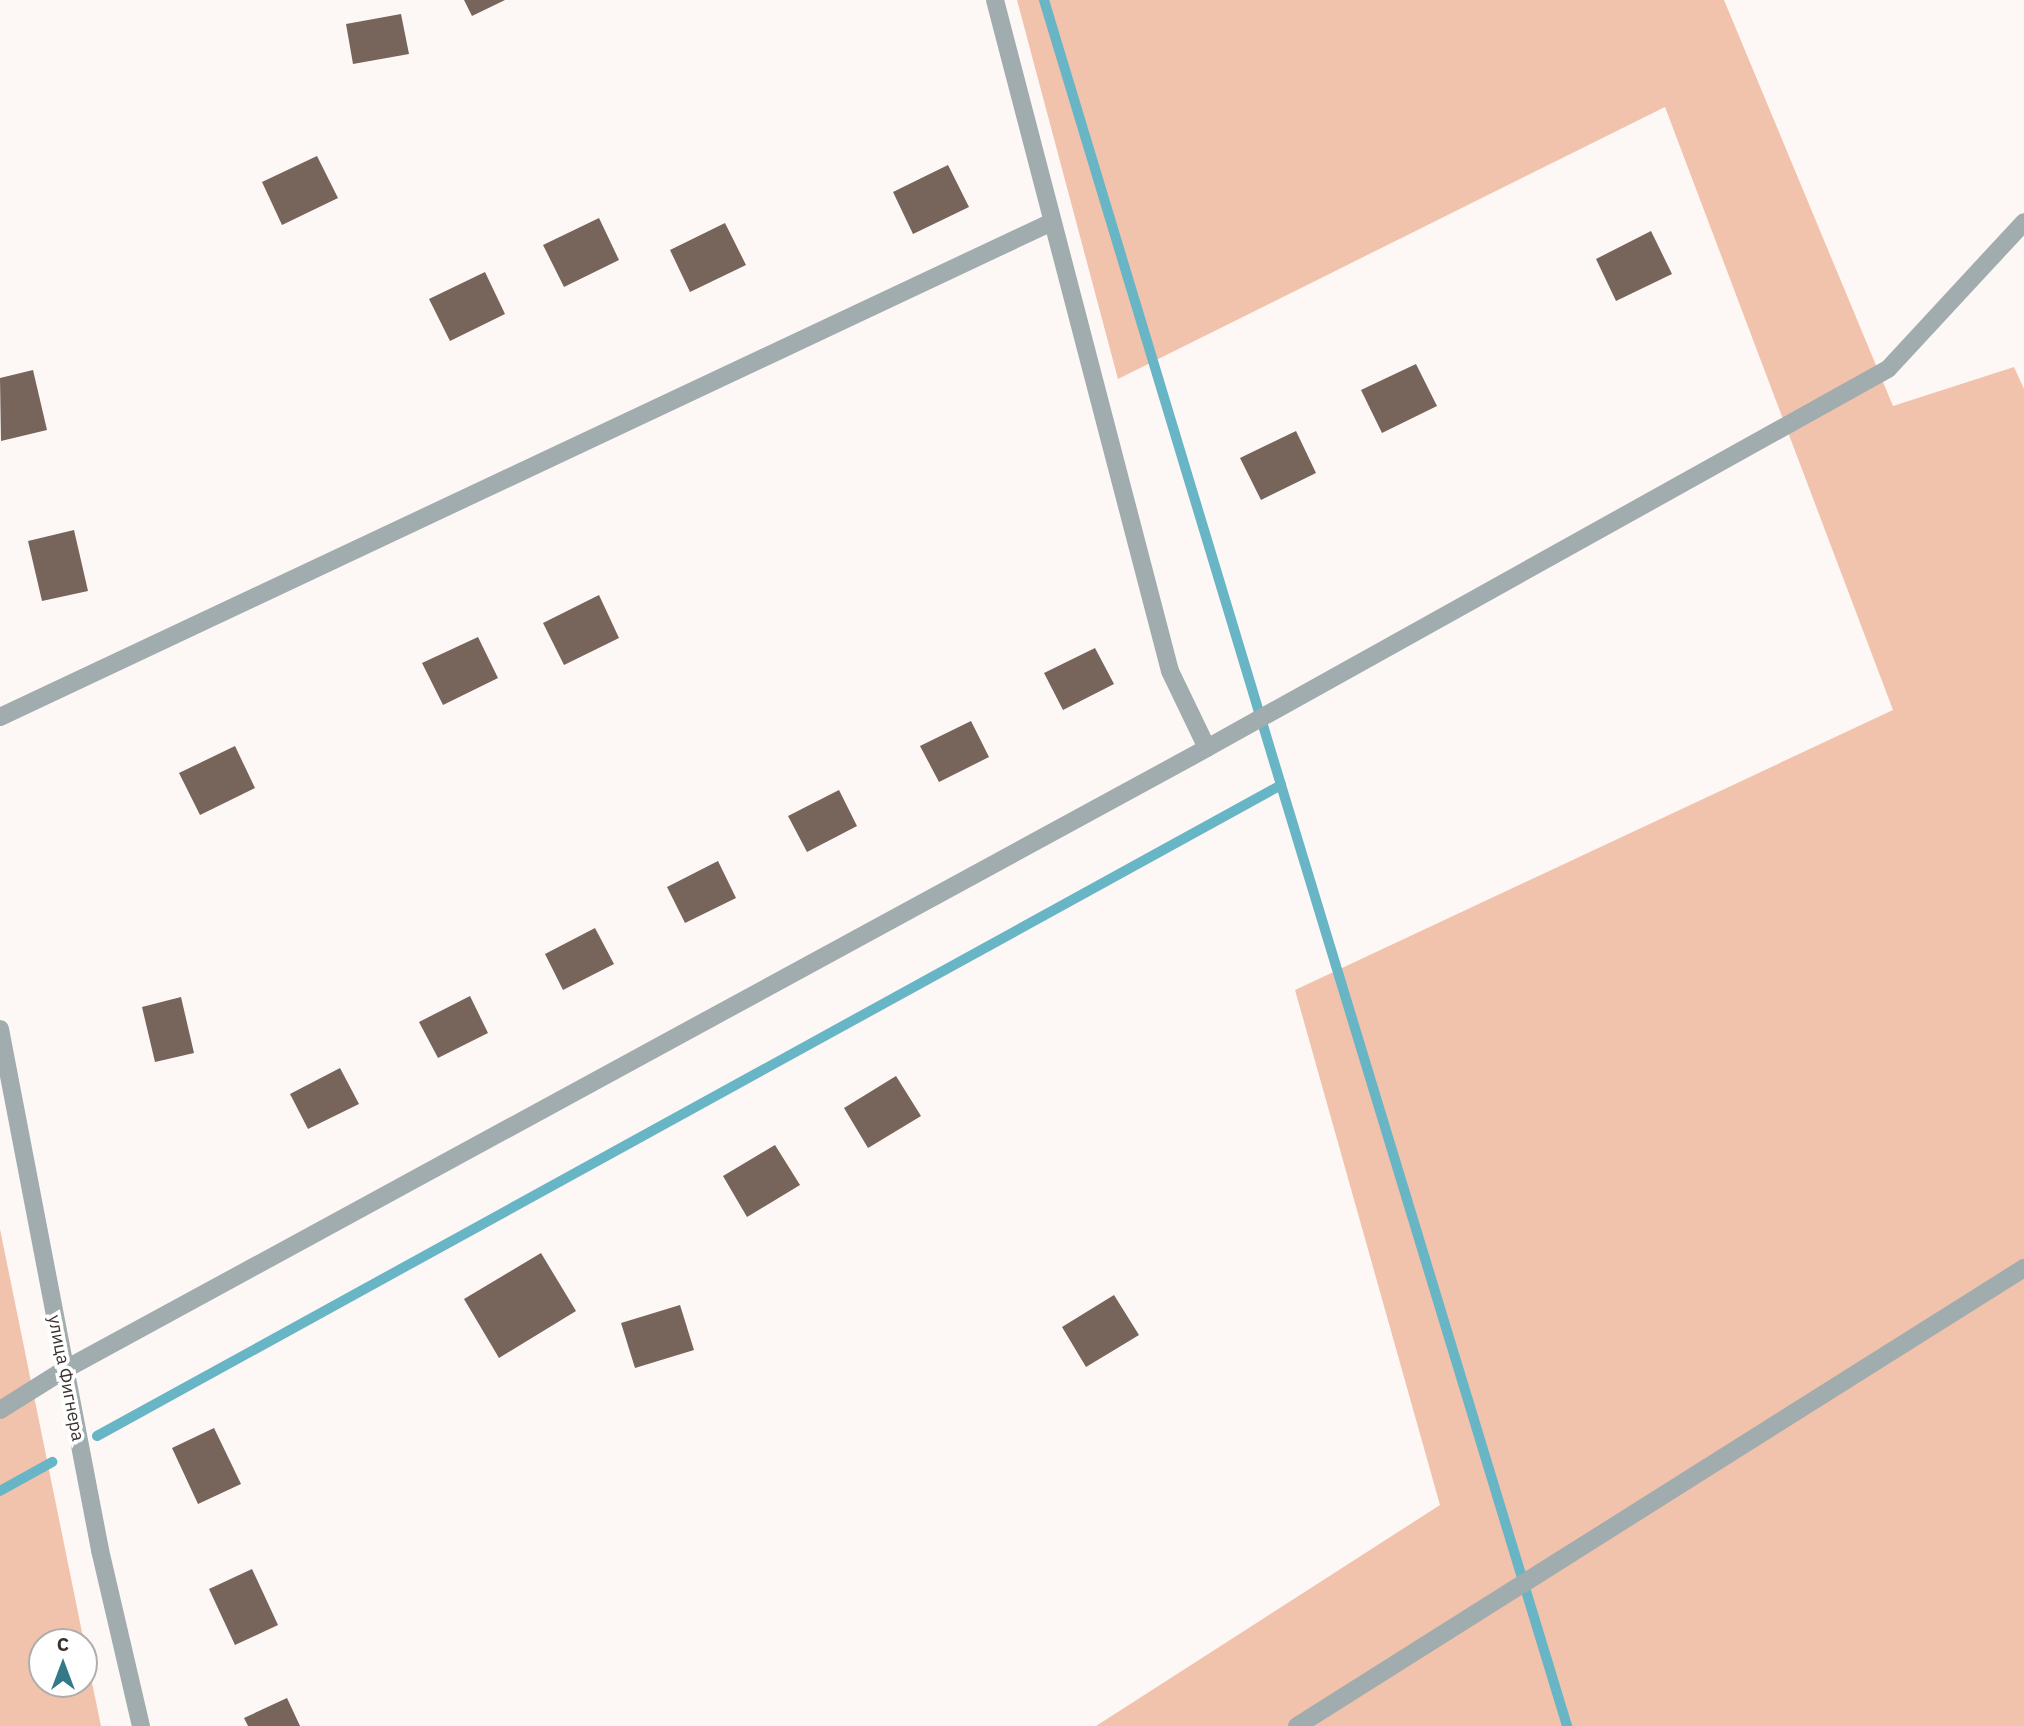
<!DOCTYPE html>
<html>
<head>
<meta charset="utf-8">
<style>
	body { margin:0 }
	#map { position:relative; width:2024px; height:1726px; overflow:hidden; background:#fdf8f6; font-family:"IBM Plex Sans",sans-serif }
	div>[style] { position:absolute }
	.green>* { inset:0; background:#f1c3ad }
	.stream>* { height:10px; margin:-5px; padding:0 5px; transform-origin:5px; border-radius:5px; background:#67b5c5 }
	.building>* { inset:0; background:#77645b }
	.service>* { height:18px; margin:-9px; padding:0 9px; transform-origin:9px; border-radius:9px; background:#a1acae }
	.minor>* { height:18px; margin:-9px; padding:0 9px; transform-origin:9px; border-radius:9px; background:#a1acae }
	span { translate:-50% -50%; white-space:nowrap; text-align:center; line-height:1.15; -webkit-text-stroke:7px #fff; paint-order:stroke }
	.street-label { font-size:18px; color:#3a322e }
	.north { position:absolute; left:28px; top:1628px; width:70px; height:70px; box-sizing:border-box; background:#fff; border:2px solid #b0adab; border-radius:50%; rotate:0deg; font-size:19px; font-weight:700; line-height:28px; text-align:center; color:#3a322e }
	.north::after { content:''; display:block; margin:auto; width:24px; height:32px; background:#347987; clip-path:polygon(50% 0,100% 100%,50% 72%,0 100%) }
</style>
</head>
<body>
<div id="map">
	<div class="green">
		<i style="clip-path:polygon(1017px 0,1724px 0,1893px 406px,2014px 367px,2024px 389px,2024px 1726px,1096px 1726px,1440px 1505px,1295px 990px,1893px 710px,1665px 107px,1118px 379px)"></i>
		<i style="clip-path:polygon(0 1229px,84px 1642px,42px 1642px,42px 1684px,84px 1684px,84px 1644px,101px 1726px,0 1726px)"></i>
	</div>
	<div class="stream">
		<i style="left:1044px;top:0;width:820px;rotate:73.2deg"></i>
		<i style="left:97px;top:1436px;width:1351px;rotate:-28.8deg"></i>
		<i style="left:1281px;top:785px;width:984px;rotate:73.09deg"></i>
		<i style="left:0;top:1491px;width:60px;rotate:-29.1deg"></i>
	</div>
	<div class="building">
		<i style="clip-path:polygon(464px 0,505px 0,472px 16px)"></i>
		<i style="clip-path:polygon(401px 14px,409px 54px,353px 64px,346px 24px)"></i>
		<i style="clip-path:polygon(317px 156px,338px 198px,282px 225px,262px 182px)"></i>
		<i style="clip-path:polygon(948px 165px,969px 207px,913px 234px,893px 192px)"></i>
		<i style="clip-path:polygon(599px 218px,619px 260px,564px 287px,543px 245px)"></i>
		<i style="clip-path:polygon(725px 223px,746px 265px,690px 292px,670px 250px)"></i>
		<i style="clip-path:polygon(1651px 231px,1672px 274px,1616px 301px,1596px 259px)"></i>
		<i style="clip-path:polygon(485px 272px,505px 314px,450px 341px,429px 299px)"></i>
		<i style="clip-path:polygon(1416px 364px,1437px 406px,1382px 433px,1361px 390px)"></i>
		<i style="clip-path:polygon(33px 370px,47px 430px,1px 441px,0 378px)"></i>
		<i style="clip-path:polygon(1296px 431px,1316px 473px,1261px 500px,1240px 458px)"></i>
		<i style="clip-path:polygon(74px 530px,88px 591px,42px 601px,28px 541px)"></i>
		<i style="clip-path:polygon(599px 595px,619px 638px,564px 665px,543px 623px)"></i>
		<i style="clip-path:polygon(478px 637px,498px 678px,443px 705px,422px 663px)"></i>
		<i style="clip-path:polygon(1095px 648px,1114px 684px,1063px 710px,1044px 673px)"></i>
		<i style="clip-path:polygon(971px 721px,989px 757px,939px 782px,920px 746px)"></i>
		<i style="clip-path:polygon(235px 746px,255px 788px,200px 815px,179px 773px)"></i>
		<i style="clip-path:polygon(839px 790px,857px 826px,807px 852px,788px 816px)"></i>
		<i style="clip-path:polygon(718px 861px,736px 898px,685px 923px,667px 887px)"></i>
		<i style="clip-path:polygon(595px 928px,614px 964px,563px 990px,545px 954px)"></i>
		<i style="clip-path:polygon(470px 996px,488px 1033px,438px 1058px,419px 1022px)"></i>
		<i style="clip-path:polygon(181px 997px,194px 1053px,155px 1062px,142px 1007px)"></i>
		<i style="clip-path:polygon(340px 1068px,359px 1104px,308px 1129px,290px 1094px)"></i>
		<i style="clip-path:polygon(896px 1076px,921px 1116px,868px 1148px,844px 1108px)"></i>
		<i style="clip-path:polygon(775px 1145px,800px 1185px,747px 1217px,723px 1176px)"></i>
		<i style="clip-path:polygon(541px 1253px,576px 1311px,499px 1358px,464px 1299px)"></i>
		<i style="clip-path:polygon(1114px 1295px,1139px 1335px,1086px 1367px,1062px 1327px)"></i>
		<i style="clip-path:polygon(680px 1305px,694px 1350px,635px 1368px,621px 1323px)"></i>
		<i style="clip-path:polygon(214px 1428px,241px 1484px,198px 1504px,172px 1448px)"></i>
		<i style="clip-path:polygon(252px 1569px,278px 1625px,235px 1645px,209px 1589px)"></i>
		<i style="clip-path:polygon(287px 1698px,300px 1726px,248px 1726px,244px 1718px)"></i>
	</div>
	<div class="service">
		<i style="left:0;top:717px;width:1160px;rotate:-25.2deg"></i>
		<i style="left:1207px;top:748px;width:779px;rotate:-29.1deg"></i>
		<i style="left:1888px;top:369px;width:200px;rotate:-47.2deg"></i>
		<i style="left:64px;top:1370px;width:1301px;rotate:-28.55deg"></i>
		<i style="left:1207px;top:748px;width:85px;rotate:-115.7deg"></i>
		<i style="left:1170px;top:671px;width:693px;rotate:-104.62deg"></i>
		<i style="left:1297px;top:1726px;width:859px;rotate:-32.21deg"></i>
	</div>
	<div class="minor">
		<i style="left:0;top:1029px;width:531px;rotate:79.13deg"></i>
		<i style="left:100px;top:1550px;width:181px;rotate:76.9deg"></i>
		<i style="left:0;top:1410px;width:75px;rotate:-32deg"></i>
	</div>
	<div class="street-label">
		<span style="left:66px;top:1378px;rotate:79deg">улица Фигнера</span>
	</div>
	<div class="north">С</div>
</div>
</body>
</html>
